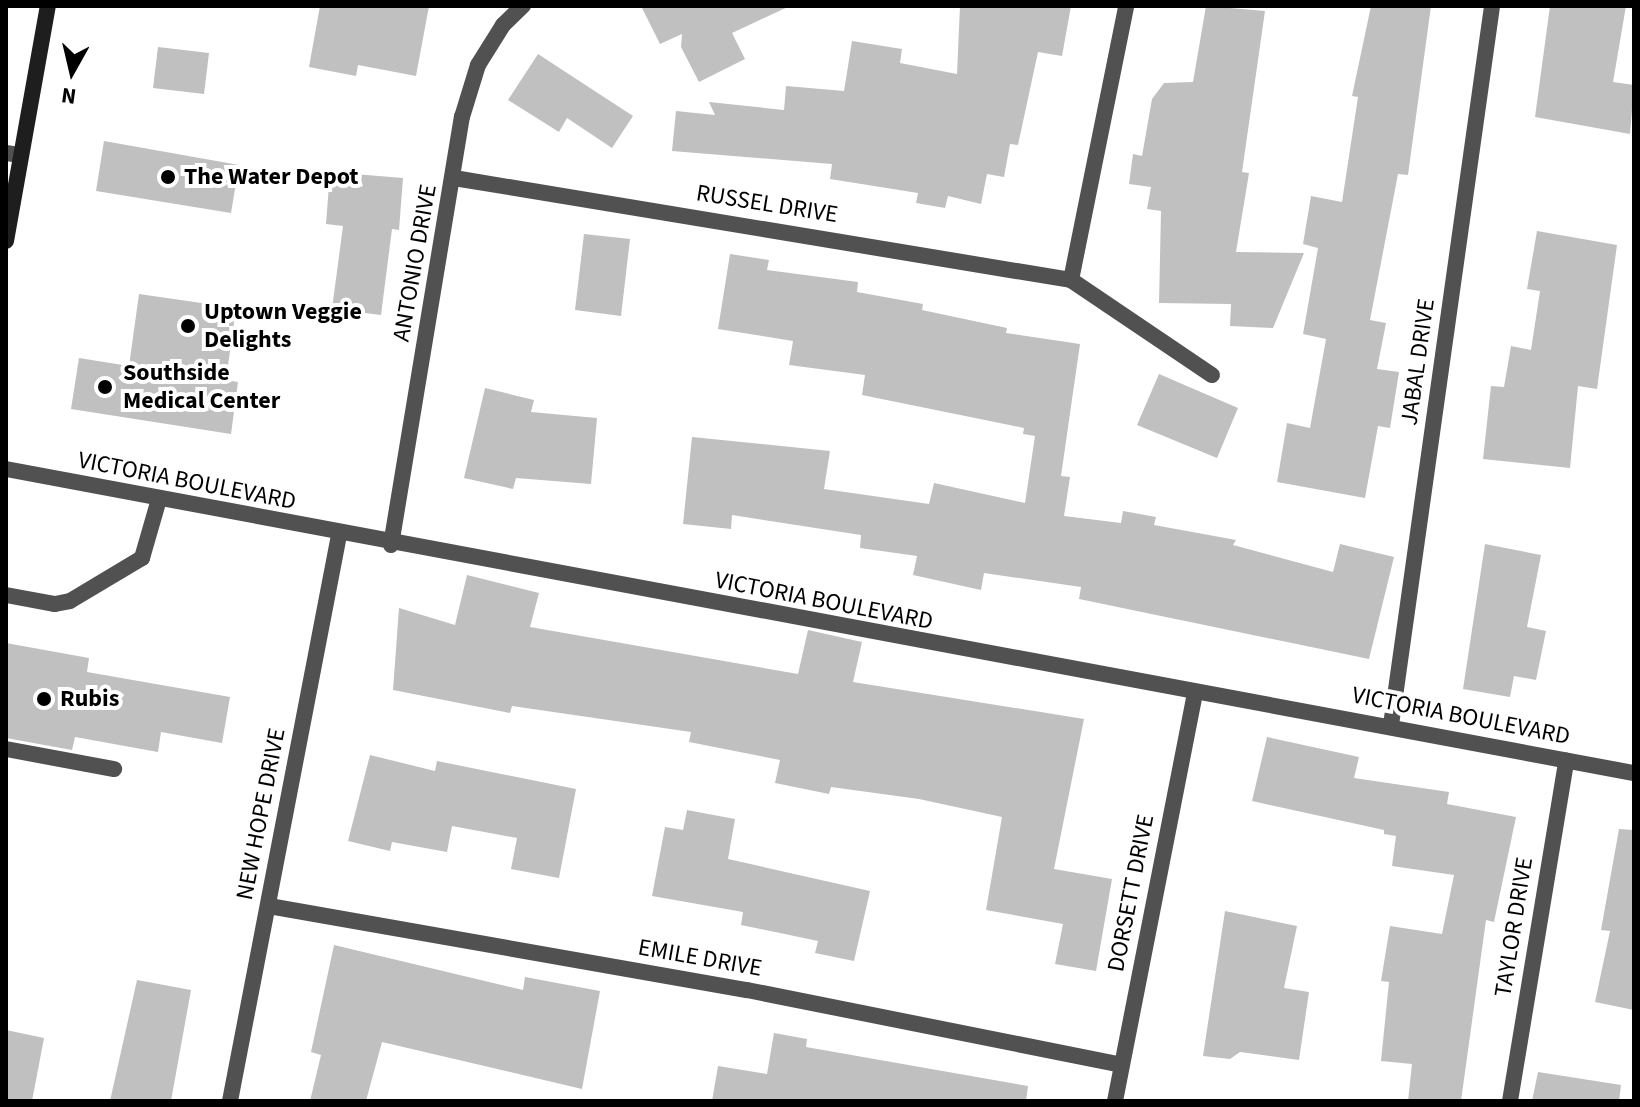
<!DOCTYPE html>
<html>
<head>
<meta charset="utf-8">
<style>
	body { margin:0 }
	#map { position:relative; width:1640px; height:1107px; overflow:hidden; background:#fff; font-family:"Source Sans 3",sans-serif }
	div>[style] { position:absolute }
	.building>* { inset:0; background:#c0c0c0 }
	.lane>* { height:16px; margin:-8px; padding:0 8px; transform-origin:8px; border-radius:8px; background:#515151 }
	.street>* { height:16px; margin:-8px; padding:0 8px; transform-origin:8px; border-radius:8px; background:#515151 }
	.secondary>* { height:16px; margin:-8px; padding:0 8px; transform-origin:8px; border-radius:8px; background:#1e1e1e }
	.dots>* { width:22px; height:22px; translate:-50% -50%; box-sizing:border-box; border:4px solid #fff; border-radius:50% }
	span { translate:-50% -50%; white-space:nowrap; text-align:center; line-height:1.15; -webkit-text-stroke:8px #fff; paint-order:stroke }
	.poi-label { font-size:24px; color:#000; font-weight:700 }
	.left { translate:0 -50%; text-align:left }
	.street-label { font-size:24px; color:#000 }
	.frame { position:absolute; inset:0; border:8px solid #000; pointer-events:none }
	.north { position:absolute; left:32px; top:32px; width:80px; height:80px; -webkit-text-stroke:6px #fff; paint-order:stroke; rotate:188deg; font-size:22px; font-weight:700; line-height:32px; text-align:center; color:#000 }
	.north::after { content:''; display:block; margin:auto; width:28px; height:36px; background:#000; clip-path:polygon(50% 0,100% 100%,50% 72%,0 100%) }
</style>
</head>
<body>
<div id="map">
	<div class="building">
		<i style="clip-path:polygon(320px 6px,429px 6px,416px 76px,358px 65px,356px 76px,309px 67px)"></i>
		<i style="clip-path:polygon(641px 6px,790px 6px,732px 33px,745px 59px,699px 82px,681px 47px,682px 34px,660px 44px)"></i>
		<i style="clip-path:polygon(960px 6px,1071px 6px,1062px 56px,1038px 52px,1018px 145px,1010px 144px,1004px 177px,987px 174px,981px 204px,948px 196px,945px 208px,916px 203px,918px 193px,830px 179px,832px 164px,672px 151px,676px 111px,715px 115px,709px 102px,784px 110px,786px 86px,844px 91px,852px 41px,902px 49px,900px 63px,957px 74px)"></i>
		<i style="clip-path:polygon(1206px 6px,1265px 11px,1242px 172px,1249px 173px,1236px 252px,1304px 253px,1273px 328px,1230px 326px,1231px 304px,1159px 303px,1161px 211px,1147px 209px,1151px 187px,1129px 184px,1133px 154px,1142px 156px,1152px 99px,1164px 83px,1193px 82px)"></i>
		<i style="clip-path:polygon(1371px 6px,1431px 6px,1408px 175px,1398px 174px,1370px 320px,1386px 323px,1377px 369px,1399px 372px,1390px 428px,1378px 426px,1365px 498px,1277px 482px,1287px 423px,1310px 428px,1326px 339px,1303px 334px,1318px 248px,1303px 244px,1311px 196px,1342px 202px,1358px 97px,1352px 96px)"></i>
		<i style="clip-path:polygon(1550px 6px,1626px 6px,1613px 82px,1634px 85px,1630px 134px,1535px 117px)"></i>
		<i style="clip-path:polygon(158px 47px,209px 53px,204px 94px,153px 88px)"></i>
		<i style="clip-path:polygon(538px 54px,633px 116px,612px 148px,567px 118px,559px 132px,508px 100px)"></i>
		<i style="clip-path:polygon(104px 141px,239px 165px,231px 213px,96px 191px)"></i>
		<i style="clip-path:polygon(330px 172px,403px 178px,399px 230px,392px 229px,381px 315px,332px 309px,343px 226px,326px 224px)"></i>
		<i style="clip-path:polygon(1537px 231px,1617px 245px,1597px 389px,1578px 386px,1570px 468px,1483px 459px,1491px 386px,1504px 387px,1511px 346px,1531px 350px,1540px 291px,1527px 289px)"></i>
		<i style="clip-path:polygon(584px 234px,630px 239px,621px 316px,575px 310px)"></i>
		<i style="clip-path:polygon(730px 254px,769px 260px,767px 270px,858px 282px,857px 292px,923px 304px,922px 310px,1007px 328px,1006px 333px,1080px 344px,1061px 476px,1070px 477px,1064px 516px,1121px 523px,1123px 511px,1156px 517px,1154px 525px,1236px 540px,1233px 545px,1333px 572px,1340px 544px,1394px 557px,1369px 659px,1079px 599px,1081px 587px,984px 573px,981px 590px,913px 575px,917px 556px,860px 548px,861px 535px,732px 515px,731px 529px,683px 524px,692px 437px,830px 451px,824px 489px,929px 504px,934px 483px,1025px 503px,1035px 436px,1023px 434px,1024px 428px,862px 395px,865px 375px,789px 365px,793px 341px,718px 329px)"></i>
		<i style="clip-path:polygon(139px 294px,236px 308px,226px 380px,238px 382px,231px 434px,71px 409px,79px 358px,129px 366px)"></i>
		<i style="clip-path:polygon(1159px 374px,1238px 408px,1217px 458px,1137px 425px)"></i>
		<i style="clip-path:polygon(485px 388px,534px 400px,531px 412px,597px 418px,591px 484px,516px 478px,513px 489px,464px 478px)"></i>
		<i style="clip-path:polygon(1485px 544px,1541px 555px,1527px 627px,1546px 631px,1536px 680px,1514px 676px,1510px 697px,1463px 689px)"></i>
		<i style="clip-path:polygon(467px 575px,539px 593px,530px 627px,798px 674px,808px 630px,862px 642px,853px 682px,1084px 719px,1054px 869px,1112px 879px,1096px 971px,1055px 964px,1063px 924px,986px 910px,1002px 817px,919px 799px,831px 787px,829px 794px,775px 783px,780px 760px,689px 742px,691px 732px,512px 706px,510px 713px,393px 690px,399px 608px,455px 625px)"></i>
		<i style="clip-path:polygon(6px 643px,89px 658px,87px 672px,230px 697px,222px 743px,161px 732px,158px 752px,75px 737px,72px 750px,6px 738px)"></i>
		<i style="clip-path:polygon(1267px 737px,1359px 757px,1354px 778px,1449px 792px,1447px 804px,1516px 817px,1494px 922px,1486px 920px,1461px 1101px,1408px 1101px,1412px 1064px,1381px 1061px,1389px 982px,1381px 981px,1390px 926px,1442px 934px,1454px 875px,1392px 866px,1396px 836px,1384px 834px,1384px 830px,1252px 801px)"></i>
		<i style="clip-path:polygon(370px 755px,435px 771px,437px 761px,576px 789px,559px 878px,511px 869px,517px 838px,452px 826px,447px 852px,392px 842px,390px 851px,348px 841px)"></i>
		<i style="clip-path:polygon(687px 810px,735px 819px,728px 859px,870px 891px,854px 961px,815px 953px,818px 941px,741px 925px,743px 912px,652px 896px,665px 827px,683px 830px)"></i>
		<i style="clip-path:polygon(1619px 829px,1634px 830px,1634px 1010px,1595px 1002px,1610px 931px,1601px 930px)"></i>
		<i style="clip-path:polygon(1225px 911px,1297px 926px,1284px 988px,1309px 992px,1299px 1060px,1240px 1052px,1230px 1059px,1203px 1056px)"></i>
		<i style="clip-path:polygon(334px 945px,523px 990px,525px 977px,600px 991px,582px 1089px,382px 1042px,366px 1101px,310px 1101px,321px 1055px,311px 1052px)"></i>
		<i style="clip-path:polygon(137px 980px,191px 990px,171px 1101px,110px 1101px)"></i>
		<i style="clip-path:polygon(6px 1030px,44px 1038px,32px 1101px,6px 1101px)"></i>
		<i style="clip-path:polygon(774px 1033px,807px 1039px,806px 1047px,1028px 1086px,1026px 1101px,712px 1101px,718px 1066px,767px 1074px)"></i>
		<i style="clip-path:polygon(1538px 1072px,1621px 1085px,1619px 1101px,1532px 1101px)"></i>
	</div>
	<div class="lane">
		<i style="left:6px;top:153px;width:15px;rotate:8deg"></i>
		<i style="left:6px;top:595px;width:50px;rotate:10.4deg"></i>
		<i style="left:55px;top:604px;width:15px;rotate:-11deg"></i>
		<i style="left:70px;top:601px;width:84px;rotate:-30.8deg"></i>
		<i style="left:142px;top:558px;width:61px;rotate:-73.9deg"></i>
		<i style="left:6px;top:749px;width:110px;rotate:10.5deg"></i>
	</div>
	<div class="street">
		<i style="left:454px;top:178px;width:625px;rotate:9.39deg"></i>
		<i style="left:1071px;top:280px;width:279px;rotate:-78.6deg"></i>
		<i style="left:1071px;top:280px;width:170px;rotate:34deg"></i>
		<i style="left:6px;top:469px;width:1656px;rotate:10.58deg"></i>
		<i style="left:391px;top:545px;width:434px;rotate:-80.6deg"></i>
		<i style="left:462px;top:117px;width:54px;rotate:-72.9deg"></i>
		<i style="left:478px;top:65px;width:47px;rotate:-58deg"></i>
		<i style="left:503px;top:25px;width:28px;rotate:-44deg"></i>
		<i style="left:1391px;top:725px;width:726px;rotate:-82deg"></i>
		<i style="left:269px;top:906px;width:485px;rotate:10deg"></i>
		<i style="left:747px;top:990px;width:382px;rotate:11.3deg"></i>
		<i style="left:230px;top:1101px;width:576px;rotate:-79.1deg"></i>
		<i style="left:1115px;top:1101px;width:415px;rotate:-78.9deg"></i>
		<i style="left:1510px;top:1101px;width:345px;rotate:-80.6deg"></i>
	</div>
	<div class="secondary">
		<i style="left:6px;top:241px;width:239px;rotate:-79.9deg"></i>
	</div>
	<div class="dots">
		<i style="left:168px;top:177px;background:#000"></i>
		<i style="left:188px;top:326px;background:#000"></i>
		<i style="left:105px;top:387px;background:#000"></i>
		<i style="left:44px;top:699px;background:#000"></i>
	</div>
	<div class="poi-label">
		<span class="left" style="left:184px;top:177px">The Water Depot</span>
		<span class="left" style="left:204px;top:326px">Uptown Veggie<br>Delights</span>
		<span class="left" style="left:123px;top:387px">Southside<br>Medical Center</span>
		<span class="left" style="left:60px;top:699px">Rubis</span>
	</div>
	<div class="street-label">
		<span style="left:767px;top:204px;rotate:9deg">RUSSEL DRIVE</span>
		<span style="left:415px;top:263px;rotate:-80deg">ANTONIO DRIVE</span>
		<span style="left:1418px;top:362px;rotate:-82deg">JABAL DRIVE</span>
		<span style="left:187px;top:481px;rotate:11deg">VICTORIA BOULEVARD</span>
		<span style="left:824px;top:601px;rotate:11deg">VICTORIA BOULEVARD</span>
		<span style="left:1461px;top:716px;rotate:11deg">VICTORIA BOULEVARD</span>
		<span style="left:261px;top:814px;rotate:-79deg">NEW HOPE DRIVE</span>
		<span style="left:1131px;top:893px;rotate:-79deg">DORSETT DRIVE</span>
		<span style="left:1514px;top:927px;rotate:-81deg">TAYLOR DRIVE</span>
		<span style="left:700px;top:958px;rotate:10deg">EMILE DRIVE</span>
	</div>
	<div class="frame"></div>
	<div class="north">N</div>
</div>
</body>
</html>
